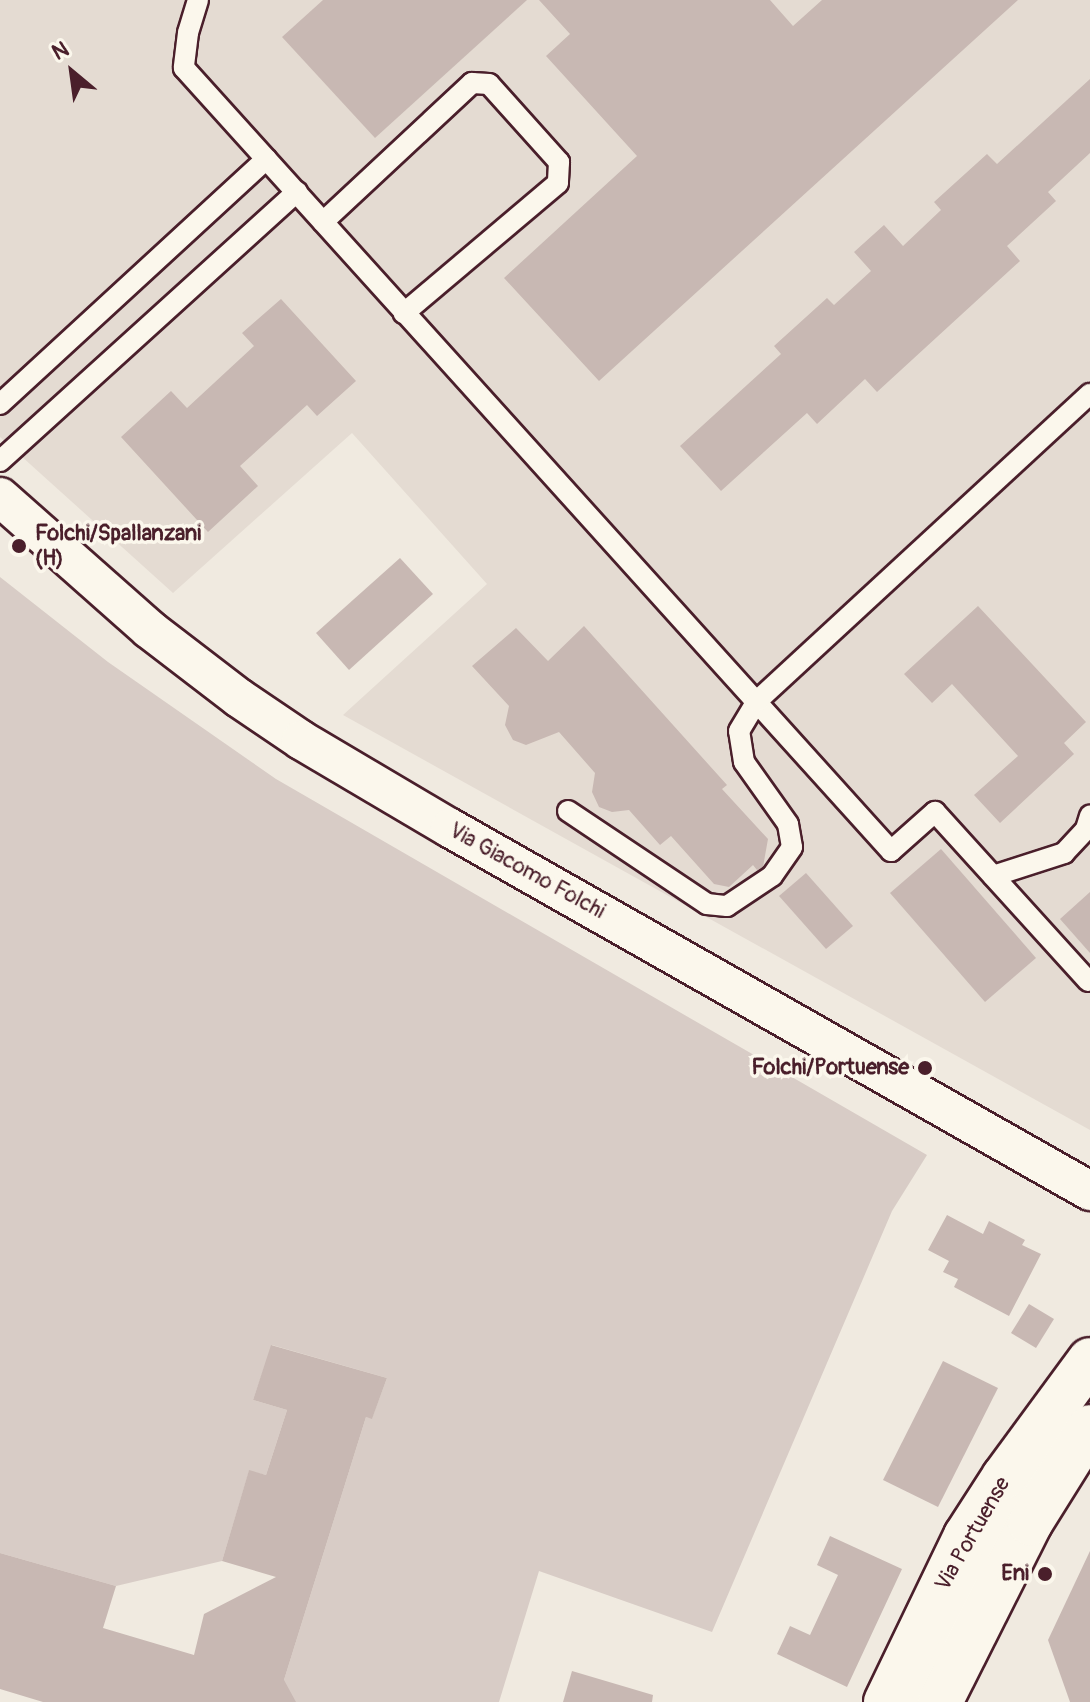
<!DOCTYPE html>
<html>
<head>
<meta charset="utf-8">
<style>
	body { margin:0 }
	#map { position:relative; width:1090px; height:1702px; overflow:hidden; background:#f0eae0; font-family:Pangolin,sans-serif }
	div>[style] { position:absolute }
	.built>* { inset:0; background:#e4dbd2 }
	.green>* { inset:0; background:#d8ccc6 }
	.building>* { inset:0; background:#c8b8b3 }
	.roads { filter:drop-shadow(2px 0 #4a1f2b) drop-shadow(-2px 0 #4a1f2b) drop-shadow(0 2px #4a1f2b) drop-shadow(0 -2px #4a1f2b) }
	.lane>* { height:20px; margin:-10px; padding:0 10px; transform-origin:10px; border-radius:10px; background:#fbf7ec }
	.street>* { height:38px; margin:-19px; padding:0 19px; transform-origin:19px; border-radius:19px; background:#fbf7ec }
	.secondary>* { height:44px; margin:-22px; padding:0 22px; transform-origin:22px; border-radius:22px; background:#fbf7ec }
	.dots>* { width:22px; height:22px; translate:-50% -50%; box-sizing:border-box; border:4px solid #fbf7ec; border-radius:50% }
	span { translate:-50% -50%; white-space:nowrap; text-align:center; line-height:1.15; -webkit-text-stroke:7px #fbf7ec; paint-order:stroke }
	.poi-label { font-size:22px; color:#4a1f2b; font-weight:700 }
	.left { translate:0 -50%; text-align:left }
	.right { translate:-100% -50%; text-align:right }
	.street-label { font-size:22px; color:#4a1f2b }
	.north { position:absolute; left:32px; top:32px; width:80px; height:80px; -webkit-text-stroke:6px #fbf7ec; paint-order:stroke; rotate:331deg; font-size:22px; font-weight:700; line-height:32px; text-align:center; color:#4a1f2b }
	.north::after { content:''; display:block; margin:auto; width:28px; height:36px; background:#4a1f2b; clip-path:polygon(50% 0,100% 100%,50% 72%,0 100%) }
</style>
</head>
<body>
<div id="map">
	<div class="built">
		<i style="clip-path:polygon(0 0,1090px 0,1090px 1130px,343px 715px,487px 584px,352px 433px,173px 593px,0 437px)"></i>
	</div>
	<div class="green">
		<i style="clip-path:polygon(0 577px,108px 662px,276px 779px,927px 1155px,892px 1211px,712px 1632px,539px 1571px,499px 1702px,283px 1702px,284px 1680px,366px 1417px,372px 1418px,387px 1378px,272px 1345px,253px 1400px,287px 1410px,266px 1475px,249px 1471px,222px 1561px,116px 1586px,0 1553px)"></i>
	</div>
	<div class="building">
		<i style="clip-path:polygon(323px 0,527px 0,375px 138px,282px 37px)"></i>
		<i style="clip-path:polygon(539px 0,770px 0,793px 26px,822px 0,1018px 0,599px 381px,504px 278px,637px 156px,546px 56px,570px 34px)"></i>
		<i style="clip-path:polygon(1090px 79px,1090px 153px,1048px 192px,1056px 201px,1007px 246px,1020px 261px,877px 392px,865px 379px,817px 424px,807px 413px,721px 491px,680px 446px,781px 354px,774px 346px,827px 298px,834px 305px,871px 271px,854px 252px,884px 225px,903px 246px,941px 210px,934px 202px,987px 154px,997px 164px)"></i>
		<i style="clip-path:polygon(281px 299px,356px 381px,317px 416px,307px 405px,240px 466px,258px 486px,208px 532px,121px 437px,171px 391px,187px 408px,254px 346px,242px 333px)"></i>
		<i style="clip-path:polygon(400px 558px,433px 594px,349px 670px,316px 633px)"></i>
		<i style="clip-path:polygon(978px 606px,1086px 722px,1064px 743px,1074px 754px,1000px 823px,974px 795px,1018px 756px,952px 684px,932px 703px,904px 674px)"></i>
		<i style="clip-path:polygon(584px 626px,727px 785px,722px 789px,768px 839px,763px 867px,757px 870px,753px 865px,729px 887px,714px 884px,671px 836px,660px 845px,629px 810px,612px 812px,599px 807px,592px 792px,595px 773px,559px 732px,526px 745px,513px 740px,505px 725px,509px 706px,472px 666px,516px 628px,548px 661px)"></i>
		<i style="clip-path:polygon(941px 849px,1036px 958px,985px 1002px,890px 893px)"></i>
		<i style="clip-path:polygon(806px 873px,853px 926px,826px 949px,779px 896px)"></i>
		<i style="clip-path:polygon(1090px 892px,1090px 953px,1060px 919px)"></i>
		<i style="clip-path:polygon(947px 1215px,983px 1234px,989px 1221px,1025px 1240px,1022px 1245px,1041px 1254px,1009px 1316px,954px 1287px,958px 1279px,943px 1272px,949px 1261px,928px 1250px)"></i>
		<i style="clip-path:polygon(1029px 1304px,1054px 1319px,1036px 1348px,1011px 1333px)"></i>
		<i style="clip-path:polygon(271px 1345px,387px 1378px,372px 1419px,366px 1417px,284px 1680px,296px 1702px,43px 1702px,0 1689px,0 1553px,116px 1586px,103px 1628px,194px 1655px,204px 1614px,276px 1577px,222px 1561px,249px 1470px,266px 1475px,287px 1410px,253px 1400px)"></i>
		<i style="clip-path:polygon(943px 1361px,998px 1388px,938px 1507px,883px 1480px)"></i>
		<i style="clip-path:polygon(830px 1536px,902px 1569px,847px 1687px,777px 1654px,790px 1626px,810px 1635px,838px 1575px,817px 1565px)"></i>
		<i style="clip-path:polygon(1090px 1551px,1090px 1702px,1070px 1702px,1048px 1640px)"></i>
		<i style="clip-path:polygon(572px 1671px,653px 1695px,652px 1702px,563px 1702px)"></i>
	</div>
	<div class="roads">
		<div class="lane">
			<i style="left:198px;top:0;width:34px;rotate:107deg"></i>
			<i style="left:188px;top:33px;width:35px;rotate:97deg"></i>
			<i style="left:184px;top:68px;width:1055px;rotate:47.92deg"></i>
			<i style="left:891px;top:851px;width:59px;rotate:-41.6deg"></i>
			<i style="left:935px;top:812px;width:228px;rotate:47.8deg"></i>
			<i style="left:323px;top:222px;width:204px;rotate:-43deg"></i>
			<i style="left:472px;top:83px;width:17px;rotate:3deg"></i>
			<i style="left:489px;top:84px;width:105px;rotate:48.1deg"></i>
			<i style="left:559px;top:162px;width:21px;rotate:93deg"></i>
			<i style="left:558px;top:183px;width:202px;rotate:139.8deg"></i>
			<i style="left:0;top:404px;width:362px;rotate:-42.6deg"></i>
			<i style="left:0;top:461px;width:401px;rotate:-42.2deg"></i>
			<i style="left:568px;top:811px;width:167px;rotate:33.8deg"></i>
			<i style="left:707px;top:904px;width:20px;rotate:6deg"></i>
			<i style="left:727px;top:906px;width:54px;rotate:-33.7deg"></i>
			<i style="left:772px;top:876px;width:35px;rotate:-55deg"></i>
			<i style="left:792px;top:847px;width:23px;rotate:-100deg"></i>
			<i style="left:788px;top:824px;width:76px;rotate:-125.4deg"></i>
			<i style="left:744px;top:762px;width:31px;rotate:-99deg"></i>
			<i style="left:739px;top:731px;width:35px;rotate:-59deg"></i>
			<i style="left:757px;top:701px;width:453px;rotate:-42.7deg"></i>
			<i style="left:993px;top:876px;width:75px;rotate:-17.9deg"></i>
			<i style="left:1064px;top:853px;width:33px;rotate:-47deg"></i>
			<i style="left:1086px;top:829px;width:14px;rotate:-73deg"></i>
			<i style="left:911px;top:1702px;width:277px;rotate:-62.2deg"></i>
		</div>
		<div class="street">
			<i style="left:0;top:497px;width:199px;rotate:41.5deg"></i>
			<i style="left:149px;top:629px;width:113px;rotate:37.5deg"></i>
			<i style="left:239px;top:698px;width:75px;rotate:34.1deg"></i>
			<i style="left:301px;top:740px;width:173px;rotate:30.6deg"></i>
			<i style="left:450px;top:828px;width:736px;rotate:29.56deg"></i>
		</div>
		<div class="secondary">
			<i style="left:886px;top:1702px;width:184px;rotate:-64.3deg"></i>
			<i style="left:966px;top:1536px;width:70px;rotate:-57.2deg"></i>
			<i style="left:1004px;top:1477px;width:145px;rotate:-53.7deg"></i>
			<i style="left:940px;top:1702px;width:200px;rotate:-63.3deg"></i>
			<i style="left:1030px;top:1523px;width:113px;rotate:-58deg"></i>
		</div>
	</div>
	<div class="dots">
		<i style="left:19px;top:546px;background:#4a1f2b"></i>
		<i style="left:925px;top:1068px;background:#4a1f2b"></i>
		<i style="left:1045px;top:1574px;background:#4a1f2b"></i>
	</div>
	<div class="poi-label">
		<span class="left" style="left:35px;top:546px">Folchi/Spallanzani<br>(H)</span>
		<span class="right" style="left:909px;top:1068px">Folchi/Portuense</span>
		<span class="right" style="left:1029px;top:1574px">Eni</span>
	</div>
	<div class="street-label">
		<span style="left:527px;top:871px;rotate:29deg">Via Giacomo Folchi</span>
		<span style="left:973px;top:1534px;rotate:-60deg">Via Portuense</span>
	</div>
	<div class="north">N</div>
</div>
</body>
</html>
